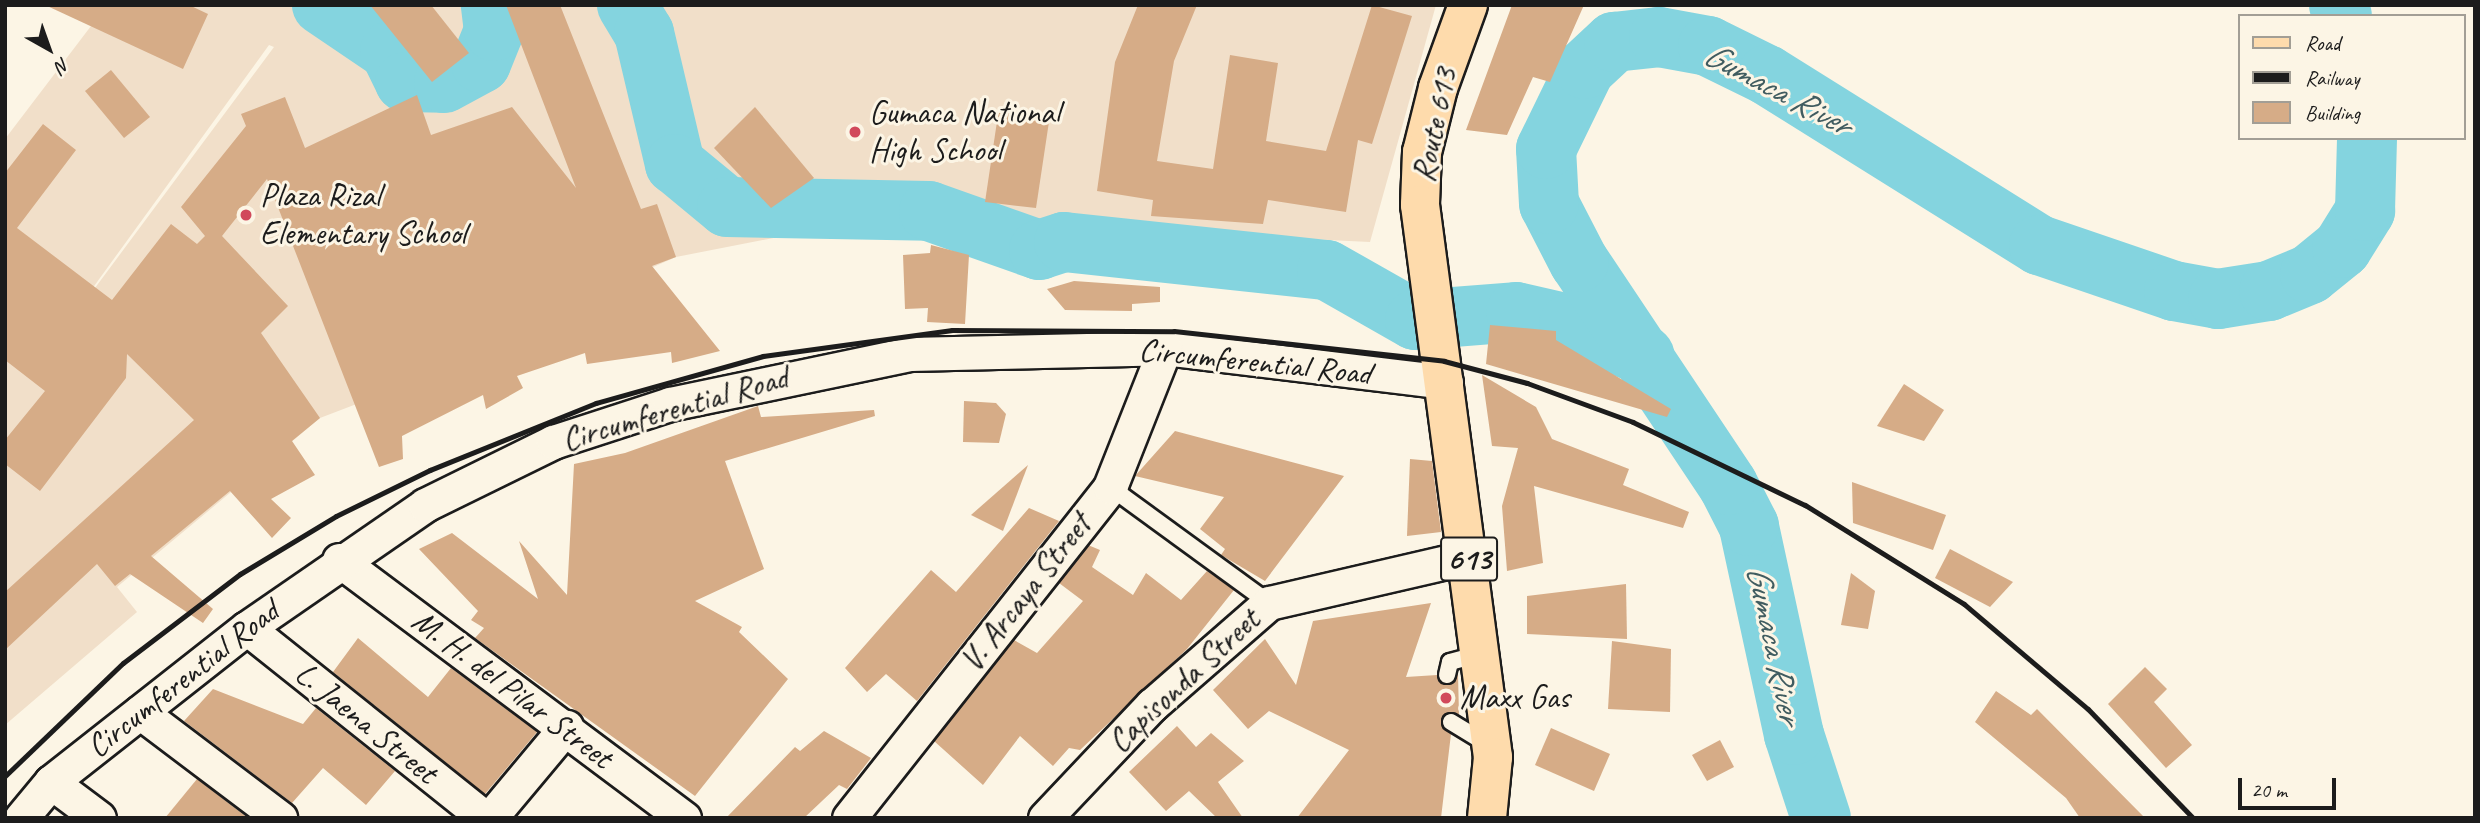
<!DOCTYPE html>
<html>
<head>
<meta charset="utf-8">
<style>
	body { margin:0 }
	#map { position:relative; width:2480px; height:823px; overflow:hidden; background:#fcf5e5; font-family:Caveat,sans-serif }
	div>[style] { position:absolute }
	.built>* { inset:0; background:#f1dfc9 }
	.river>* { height:60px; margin:-30px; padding:0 30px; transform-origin:30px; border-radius:30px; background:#84d4df }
	.building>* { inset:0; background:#d6ac87 }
	.roads { filter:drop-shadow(2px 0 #1c1c1c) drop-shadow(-2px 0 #1c1c1c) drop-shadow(0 2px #1c1c1c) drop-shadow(0 -2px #1c1c1c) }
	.service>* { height:16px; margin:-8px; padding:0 8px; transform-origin:8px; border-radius:8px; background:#fcf5e5 }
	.minor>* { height:33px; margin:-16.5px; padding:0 16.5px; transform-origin:16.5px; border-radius:16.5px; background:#fcf5e5 }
	.primary>* { height:38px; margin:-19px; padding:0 19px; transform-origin:19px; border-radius:19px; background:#fedbac }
	.rail>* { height:5px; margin:-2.5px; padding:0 2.5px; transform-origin:2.5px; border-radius:2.5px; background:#1c1c1c }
	.dots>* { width:19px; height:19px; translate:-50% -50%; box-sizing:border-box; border:4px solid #fcf5e5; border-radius:50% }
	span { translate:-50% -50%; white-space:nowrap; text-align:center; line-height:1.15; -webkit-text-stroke:6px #fcf5e5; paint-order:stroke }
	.shield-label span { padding:2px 5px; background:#fcf5e5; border:2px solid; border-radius:5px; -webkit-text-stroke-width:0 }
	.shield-label { font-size:32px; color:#1c1c1c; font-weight:700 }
	.poi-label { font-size:33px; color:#1c1c1c }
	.left { translate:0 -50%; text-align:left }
	.street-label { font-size:33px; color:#1c1c1c }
	.water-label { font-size:35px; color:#405c60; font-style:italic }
	.frame { position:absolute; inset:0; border:7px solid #1c1c1c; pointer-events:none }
	.legend { position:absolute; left:2238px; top:14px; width:228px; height:126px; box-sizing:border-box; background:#fcf5e5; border:2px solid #a29e95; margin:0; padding:9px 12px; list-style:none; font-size:21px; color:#1c1c1c }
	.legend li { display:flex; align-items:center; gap:14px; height:35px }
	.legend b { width:35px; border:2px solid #a29e95 }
	.north { position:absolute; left:14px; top:14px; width:70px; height:70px; -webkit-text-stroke:5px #fcf5e5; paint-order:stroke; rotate:140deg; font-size:19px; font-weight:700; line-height:28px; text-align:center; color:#1c1c1c }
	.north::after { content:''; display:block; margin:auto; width:24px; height:32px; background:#1c1c1c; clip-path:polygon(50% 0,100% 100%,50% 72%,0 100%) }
	.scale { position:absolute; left:2238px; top:778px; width:98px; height:32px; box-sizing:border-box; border:4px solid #1c1c1c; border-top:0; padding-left:9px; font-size:21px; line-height:24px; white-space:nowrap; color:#1c1c1c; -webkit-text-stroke:5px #fcf5e5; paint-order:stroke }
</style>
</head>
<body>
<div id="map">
	<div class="built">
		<i style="clip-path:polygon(evenodd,107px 5px,1436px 5px,1370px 242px,875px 218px,676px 257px,587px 296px,558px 327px,320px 418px,117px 587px,137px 612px,5px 725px,5px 139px,107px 5px,269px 45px,274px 47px,40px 362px,39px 362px,269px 45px)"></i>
	</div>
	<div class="river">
		<i style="left:322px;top:5px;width:82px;rotate:34.1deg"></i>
		<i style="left:390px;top:51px;width:34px;rotate:64deg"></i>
		<i style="left:405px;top:82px;width:39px;rotate:1deg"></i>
		<i style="left:444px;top:83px;width:42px;rotate:-28.4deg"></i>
		<i style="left:481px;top:63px;width:35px;rotate:-68deg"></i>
		<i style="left:494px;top:31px;width:26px;rotate:-97deg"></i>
		<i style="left:627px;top:5px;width:33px;rotate:59deg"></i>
		<i style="left:644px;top:33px;width:135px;rotate:76.7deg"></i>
		<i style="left:675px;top:164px;width:67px;rotate:39.6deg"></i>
		<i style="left:727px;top:207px;width:202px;rotate:1.1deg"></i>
		<i style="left:929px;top:211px;width:117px;rotate:19.5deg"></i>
		<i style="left:1039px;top:250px;width:26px;rotate:-18deg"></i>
		<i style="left:1064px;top:242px;width:264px;rotate:6.1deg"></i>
		<i style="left:1327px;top:270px;width:101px;rotate:29.6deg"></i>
		<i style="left:1415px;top:320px;width:101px;rotate:-4.5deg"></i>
		<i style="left:1516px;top:312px;width:54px;rotate:12.8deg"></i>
		<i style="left:1569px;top:324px;width:82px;rotate:22.8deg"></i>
		<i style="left:2339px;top:5px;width:11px;rotate:75deg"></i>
		<i style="left:1821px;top:818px;width:87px;rotate:-108deg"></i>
		<i style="left:1794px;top:735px;width:214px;rotate:-102.2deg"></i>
		<i style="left:1749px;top:526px;width:46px;rotate:-117.1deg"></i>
		<i style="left:1728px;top:485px;width:268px;rotate:-123.7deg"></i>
		<i style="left:1579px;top:262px;width:65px;rotate:-117.3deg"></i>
		<i style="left:1549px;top:204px;width:55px;rotate:-93.1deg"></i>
		<i style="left:1546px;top:149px;width:89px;rotate:-64deg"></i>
		<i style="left:1585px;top:69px;width:40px;rotate:-43deg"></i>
		<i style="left:1614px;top:42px;width:45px;rotate:-6.3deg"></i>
		<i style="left:1659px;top:37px;width:50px;rotate:10.4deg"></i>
		<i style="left:1708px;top:46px;width:66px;rotate:26.2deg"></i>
		<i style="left:1767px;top:75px;width:321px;rotate:32deg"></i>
		<i style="left:2039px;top:245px;width:143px;rotate:18.8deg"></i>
		<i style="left:2174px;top:291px;width:45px;rotate:10.3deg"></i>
		<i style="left:2218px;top:299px;width:52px;rotate:-8.9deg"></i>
		<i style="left:2269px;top:291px;width:44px;rotate:-22.5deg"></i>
		<i style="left:2310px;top:274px;width:41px;rotate:-39.1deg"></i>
		<i style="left:2342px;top:248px;width:44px;rotate:-58.1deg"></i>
		<i style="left:2365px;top:211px;width:73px;rotate:-88.4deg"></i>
	</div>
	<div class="building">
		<i style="clip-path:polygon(45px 5px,189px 5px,208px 14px,183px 69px)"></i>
		<i style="clip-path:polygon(370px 5px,431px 5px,469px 53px,432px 82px)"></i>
		<i style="clip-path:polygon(506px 5px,560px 5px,641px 209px,657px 204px,676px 257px,652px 266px,720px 351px,672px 363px,671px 352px,587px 364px,585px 353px,517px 376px,523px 388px,486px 409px,483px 395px,402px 436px,403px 459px,379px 467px,267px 179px,222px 236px,288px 306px,261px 333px,320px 418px,292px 441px,315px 475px,271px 499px,291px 518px,272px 538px,230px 491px,151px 556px,213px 609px,203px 623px,130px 574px,115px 586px,97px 564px,5px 650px,5px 592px,194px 420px,127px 354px,126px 378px,40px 491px,5px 464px,5px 440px,45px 391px,5px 360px,5px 173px,43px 124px,76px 150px,17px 228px,112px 300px,171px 224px,197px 244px,205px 236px,181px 207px,246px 126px,241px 114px,285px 97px,305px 148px,417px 95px,431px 135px,512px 107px,576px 188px)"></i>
		<i style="clip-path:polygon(1138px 5px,1197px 5px,1174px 61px,1157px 161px,1213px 169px,1230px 55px,1278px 63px,1266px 141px,1326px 151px,1372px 5px,1412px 16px,1372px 144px,1358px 140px,1346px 212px,1268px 200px,1263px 224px,1151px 216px,1153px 200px,1097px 191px,1115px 62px)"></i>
		<i style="clip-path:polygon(1512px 5px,1584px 5px,1550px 82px,1533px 77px,1507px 135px,1466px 130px)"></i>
		<i style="clip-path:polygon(111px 70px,150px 117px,124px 138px,85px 91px)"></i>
		<i style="clip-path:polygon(755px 107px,814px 178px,771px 208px,714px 148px)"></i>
		<i style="clip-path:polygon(999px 108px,1050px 115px,1036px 208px,985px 202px)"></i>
		<i style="clip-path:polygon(931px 245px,969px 255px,965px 324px,927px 322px,928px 308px,905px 309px,903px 255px,930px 253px)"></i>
		<i style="clip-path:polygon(1074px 281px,1160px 287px,1160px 302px,1132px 304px,1132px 311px,1065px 310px,1047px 289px)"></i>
		<i style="clip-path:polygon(1490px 325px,1556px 331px,1556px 340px,1671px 409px,1667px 417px,1486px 364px)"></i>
		<i style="clip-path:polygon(1482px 375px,1536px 407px,1552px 439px,1629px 469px,1623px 485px,1689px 512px,1683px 528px,1534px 486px,1543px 563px,1507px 571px,1502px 506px,1518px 448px,1492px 446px)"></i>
		<i style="clip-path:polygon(1904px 384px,1944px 410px,1924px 441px,1877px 426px)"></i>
		<i style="clip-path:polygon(964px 401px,996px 403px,1006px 414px,999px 443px,963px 442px)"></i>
		<i style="clip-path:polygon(758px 406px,761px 417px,874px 410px,875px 416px,725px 461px,764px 569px,695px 601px,742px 627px,739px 632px,788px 679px,695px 796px,475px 638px,484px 628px,471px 620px,478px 611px,419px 549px,452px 533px,538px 599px,519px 541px,567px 595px,574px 464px,625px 453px)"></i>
		<i style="clip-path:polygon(1175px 431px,1344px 476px,1265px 581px,1221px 555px,1225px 549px,1200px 529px,1224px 497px,1135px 476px)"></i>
		<i style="clip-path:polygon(1410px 459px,1432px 461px,1441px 532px,1407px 536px)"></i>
		<i style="clip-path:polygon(1028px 465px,1003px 531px,971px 515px)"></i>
		<i style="clip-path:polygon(1852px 482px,1946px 515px,1933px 550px,1853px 523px)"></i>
		<i style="clip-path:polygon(1029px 508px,1059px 521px,917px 701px,886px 674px,867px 692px,845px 668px,931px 570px,956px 592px)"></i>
		<i style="clip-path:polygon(1088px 545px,1100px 550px,1092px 567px,1133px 595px,1146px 573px,1181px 600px,1207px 571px,1234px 590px,1187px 649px,1080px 750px,1069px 748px,1053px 766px,1020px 736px,983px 785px,934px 741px,1014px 640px,1037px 653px,1083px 601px,1059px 583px)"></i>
		<i style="clip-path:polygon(1950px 549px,2013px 582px,1990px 607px,1935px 578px)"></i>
		<i style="clip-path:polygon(1851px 573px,1875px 591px,1868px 629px,1841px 625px)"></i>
		<i style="clip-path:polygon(1626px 584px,1627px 639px,1527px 634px,1527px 596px)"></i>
		<i style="clip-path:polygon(1431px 603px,1406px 677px,1437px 675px,1449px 685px,1458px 674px,1459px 715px,1447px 713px,1441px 721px,1451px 734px,1441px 818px,1297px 818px,1349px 750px,1269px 711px,1248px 729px,1213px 690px,1265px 639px,1296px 685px,1313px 621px)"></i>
		<i style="clip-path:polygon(358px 638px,428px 697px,451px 668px,537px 732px,485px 794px,333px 672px)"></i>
		<i style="clip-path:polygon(1612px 641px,1671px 649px,1670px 712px,1608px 709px)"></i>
		<i style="clip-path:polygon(2145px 667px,2167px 689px,2154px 702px,2192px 745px,2166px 768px,2108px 704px)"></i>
		<i style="clip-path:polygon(213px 689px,303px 724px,316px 708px,395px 771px,366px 805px,323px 768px,292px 803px,184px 721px)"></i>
		<i style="clip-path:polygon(1996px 691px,2031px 715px,2037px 709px,2145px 818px,2080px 818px,2066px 798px,1975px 722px)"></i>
		<i style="clip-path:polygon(1177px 726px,1196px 747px,1211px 733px,1244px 761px,1218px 782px,1243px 818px,1217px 818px,1189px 791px,1166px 811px,1129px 772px)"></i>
		<i style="clip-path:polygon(1551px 728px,1610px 754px,1594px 791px,1535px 765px)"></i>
		<i style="clip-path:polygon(824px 731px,871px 758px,847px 789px,839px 785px,804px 818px,726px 818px,795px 747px,800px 751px)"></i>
		<i style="clip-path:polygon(1720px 740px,1734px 767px,1707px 781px,1692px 755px)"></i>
		<i style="clip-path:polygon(197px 779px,248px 818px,165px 818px)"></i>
	</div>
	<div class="roads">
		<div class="service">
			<i style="left:1110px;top:487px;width:197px;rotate:36.1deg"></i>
			<i style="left:1447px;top:675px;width:13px;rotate:-77deg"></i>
			<i style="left:1450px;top:662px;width:31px;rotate:-15deg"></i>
			<i style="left:1451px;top:722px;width:44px;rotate:31.2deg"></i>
		</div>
		<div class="minor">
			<i style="left:339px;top:560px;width:431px;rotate:36.8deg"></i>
			<i style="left:247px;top:628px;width:305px;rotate:38.6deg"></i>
			<i style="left:140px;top:712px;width:176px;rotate:37.1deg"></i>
			<i style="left:51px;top:782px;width:60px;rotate:36.9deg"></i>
			<i style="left:21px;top:818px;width:47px;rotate:-50.2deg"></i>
			<i style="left:51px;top:782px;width:249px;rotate:-38.2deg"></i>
			<i style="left:247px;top:628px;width:216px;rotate:-34.6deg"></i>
			<i style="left:425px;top:505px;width:143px;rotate:-26.2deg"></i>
			<i style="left:553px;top:442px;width:123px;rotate:-18deg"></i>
			<i style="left:670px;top:404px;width:244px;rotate:-11.8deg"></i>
			<i style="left:909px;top:354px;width:256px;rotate:-1.3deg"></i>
			<i style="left:1165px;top:348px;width:283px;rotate:6.9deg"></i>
			<i style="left:490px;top:818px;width:119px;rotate:-50.1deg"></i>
			<i style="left:849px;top:818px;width:422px;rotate:-51.7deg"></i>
			<i style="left:1110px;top:487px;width:149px;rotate:-68.4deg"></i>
			<i style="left:1045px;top:818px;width:156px;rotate:-46.6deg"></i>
			<i style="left:1152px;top:705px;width:155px;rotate:-41.1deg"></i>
			<i style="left:1269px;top:603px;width:205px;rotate:-13deg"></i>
		</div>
		<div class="primary">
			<i style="left:1468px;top:5px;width:88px;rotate:109.9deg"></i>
			<i style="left:1438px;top:88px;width:66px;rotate:104deg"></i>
			<i style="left:1422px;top:152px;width:53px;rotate:92.2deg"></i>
			<i style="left:1420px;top:205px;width:557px;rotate:82.47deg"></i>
			<i style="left:1493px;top:757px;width:61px;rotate:95.6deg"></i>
		</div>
	</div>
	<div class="rail">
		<i style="left:5px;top:776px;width:163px;rotate:-43.8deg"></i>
		<i style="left:123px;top:663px;width:147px;rotate:-37.3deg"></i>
		<i style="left:240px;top:574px;width:112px;rotate:-31.1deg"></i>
		<i style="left:336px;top:516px;width:105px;rotate:-26.1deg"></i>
		<i style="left:430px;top:470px;width:179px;rotate:-22deg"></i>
		<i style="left:596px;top:403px;width:173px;rotate:-15.7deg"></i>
		<i style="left:763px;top:356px;width:191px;rotate:-7.8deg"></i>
		<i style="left:952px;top:330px;width:222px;rotate:0.3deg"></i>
		<i style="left:1174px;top:331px;width:272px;rotate:6.3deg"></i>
		<i style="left:1444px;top:361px;width:86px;rotate:14.8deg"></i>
		<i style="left:1527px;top:383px;width:113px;rotate:20.2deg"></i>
		<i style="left:1633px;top:422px;width:191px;rotate:25.8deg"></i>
		<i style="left:1805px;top:505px;width:187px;rotate:31.9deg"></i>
		<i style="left:1964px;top:604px;width:162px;rotate:40.3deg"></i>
		<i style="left:2088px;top:709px;width:151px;rotate:46.1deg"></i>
	</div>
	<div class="dots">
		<i style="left:855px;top:132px;background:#d1495b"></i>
		<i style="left:246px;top:215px;background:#d1495b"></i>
		<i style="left:1446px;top:698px;background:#d1495b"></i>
	</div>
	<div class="shield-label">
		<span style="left:1469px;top:559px">613</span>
	</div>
	<div class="poi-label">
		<span class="left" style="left:869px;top:132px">Gumaca National<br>High School</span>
		<span class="left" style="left:260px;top:215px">Plaza Rizal<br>Elementary School</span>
		<span class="left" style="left:1460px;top:698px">Maxx Gas</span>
	</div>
	<div class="street-label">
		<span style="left:1435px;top:125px;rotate:-78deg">Route 613</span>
		<span style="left:1255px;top:362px;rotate:6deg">Circumferential Road</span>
		<span style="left:675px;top:409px;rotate:-16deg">Circumferential Road</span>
		<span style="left:1026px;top:593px;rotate:-52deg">V. Arcaya Street</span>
		<span style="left:183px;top:679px;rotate:-38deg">Circumferential Road</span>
		<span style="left:1184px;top:681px;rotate:-43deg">Capisonda Street</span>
		<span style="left:512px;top:689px;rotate:37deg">M. H. del Pilar Street</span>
		<span style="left:366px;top:723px;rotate:39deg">L. Jaena Street</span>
	</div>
	<div class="water-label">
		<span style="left:1777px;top:89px;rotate:28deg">Gumaca River</span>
		<span style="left:1774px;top:644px;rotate:78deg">Gumaca River</span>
	</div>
	<div class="frame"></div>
	<ul class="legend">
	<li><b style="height:9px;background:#fedbac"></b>Road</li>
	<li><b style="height:9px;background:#1c1c1c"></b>Railway</li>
	<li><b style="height:19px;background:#d6ac87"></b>Building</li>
	</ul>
	<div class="north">N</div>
	<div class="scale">20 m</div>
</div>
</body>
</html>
